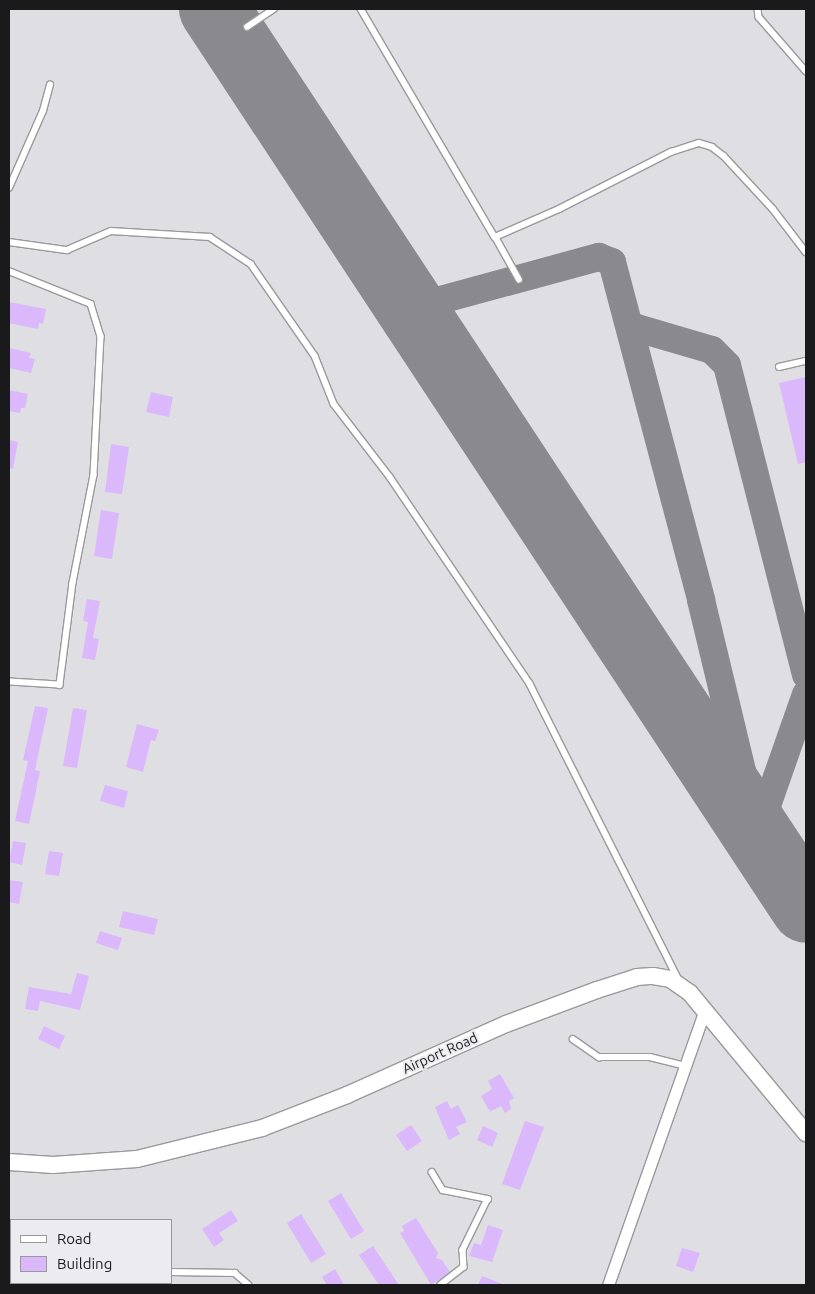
<!DOCTYPE html>
<html>
<head>
<meta charset="utf-8">
<style>
	body { margin:0 }
	#map { position:relative; width:815px; height:1294px; overflow:hidden; background:#dfdfe3; font-family:Ubuntu,sans-serif }
	div>[style] { position:absolute }
	.taxiway>* { height:28px; margin:-14px; padding:0 14px; transform-origin:14px; border-radius:14px; background:#8a8a8e }
	.runway>* { height:70px; margin:-35px; padding:0 35px; transform-origin:35px; border-radius:35px; background:#8a8a8e }
	.building>* { inset:0; background:#dbb7fb }
	.roads { filter:drop-shadow(1px 0 #99999d) drop-shadow(-1px 0 #99999d) drop-shadow(0 1px #99999d) drop-shadow(0 -1px #99999d) }
	.lane>* { height:5.5px; margin:-2.75px; padding:0 2.75px; transform-origin:2.75px; border-radius:2.75px; background:#fff }
	.street>* { height:11px; margin:-5.5px; padding:0 5.5px; transform-origin:5.5px; border-radius:5.5px; background:#fff }
	.secondary>* { height:16px; margin:-8px; padding:0 8px; transform-origin:8px; border-radius:8px; background:#fff }
	span { translate:-50% -50%; white-space:nowrap; text-align:center; line-height:1.15; -webkit-text-stroke:4px #ececf0; paint-order:stroke }
	.street-label { font-size:14px; color:#1a1a1c }
	.frame { position:absolute; inset:0; border:10px solid #1a1a1c; pointer-events:none }
	.legend { position:absolute; left:10px; top:1219px; width:162px; height:65px; box-sizing:border-box; background:#ececf0; border:1px solid #98989b; margin:0; padding:6px 9px; list-style:none; font-size:15px; color:#1a1a1c }
	.legend li { display:flex; align-items:center; gap:10px; height:25px }
	.legend b { width:25px; border:1px solid #98989b }
</style>
</head>
<body>
<div id="map">
	<div class="taxiway">
		<i style="left:411px;top:308px;width:195px;rotate:-15.2deg"></i>
		<i style="left:599px;top:257px;width:14px;rotate:21deg"></i>
		<i style="left:612px;top:262px;width:350px;rotate:75.2deg"></i>
		<i style="left:701px;top:600px;width:241px;rotate:76.5deg"></i>
		<i style="left:630px;top:326px;width:85px;rotate:16.3deg"></i>
		<i style="left:712px;top:350px;width:21px;rotate:45deg"></i>
		<i style="left:727px;top:365px;width:320px;rotate:75.7deg"></i>
		<i style="left:757px;top:834px;width:148px;rotate:-70.7deg"></i>
	</div>
	<div class="runway">
		<i style="left:214px;top:9px;width:1076px;rotate:56.63deg"></i>
	</div>
	<div class="building">
		<i style="clip-path:polygon(9px 302px,46px 309px,43px 324px,39px 323px,38px 329px,9px 323px)"></i>
		<i style="clip-path:polygon(9px 348px,31px 353px,29px 358px,35px 359px,31px 373px,9px 368px)"></i>
		<i style="clip-path:polygon(806px 377px,806px 462px,798px 464px,779px 383px)"></i>
		<i style="clip-path:polygon(9px 390px,28px 394px,25px 408px,21px 408px,20px 413px,9px 411px)"></i>
		<i style="clip-path:polygon(151px 392px,173px 397px,169px 417px,146px 412px)"></i>
		<i style="clip-path:polygon(9px 440px,18px 442px,13px 469px,9px 468px)"></i>
		<i style="clip-path:polygon(111px 444px,129px 447px,122px 494px,105px 492px)"></i>
		<i style="clip-path:polygon(101px 510px,119px 513px,112px 559px,94px 556px)"></i>
		<i style="clip-path:polygon(87px 599px,100px 601px,93px 638px,99px 639px,95px 660px,82px 658px,88px 622px,83px 621px)"></i>
		<i style="clip-path:polygon(35px 706px,48px 708px,35px 770px,40px 771px,29px 824px,15px 821px,28px 761px,23px 760px)"></i>
		<i style="clip-path:polygon(73px 708px,87px 710px,77px 768px,63px 766px)"></i>
		<i style="clip-path:polygon(137px 724px,159px 730px,155px 741px,151px 740px,143px 772px,126px 767px)"></i>
		<i style="clip-path:polygon(105px 785px,128px 791px,124px 808px,100px 801px)"></i>
		<i style="clip-path:polygon(13px 841px,26px 843px,22px 865px,9px 862px)"></i>
		<i style="clip-path:polygon(49px 851px,63px 853px,59px 876px,45px 874px)"></i>
		<i style="clip-path:polygon(9px 880px,23px 882px,19px 904px,9px 902px)"></i>
		<i style="clip-path:polygon(123px 911px,158px 919px,154px 935px,119px 927px)"></i>
		<i style="clip-path:polygon(100px 931px,122px 938px,118px 950px,96px 943px)"></i>
		<i style="clip-path:polygon(77px 973px,89px 976px,80px 1010px,40px 1001px,38px 1011px,25px 1009px,29px 987px,71px 994px)"></i>
		<i style="clip-path:polygon(44px 1026px,65px 1036px,59px 1049px,38px 1039px)"></i>
		<i style="clip-path:polygon(500px 1074px,514px 1098px,509px 1101px,511px 1109px,505px 1113px,501px 1106px,489px 1112px,491px 1109px,489px 1110px,481px 1096px,492px 1089px,488px 1081px)"></i>
		<i style="clip-path:polygon(447px 1101px,451px 1109px,458px 1105px,467px 1122px,456px 1127px,460px 1134px,449px 1140px,435px 1107px)"></i>
		<i style="clip-path:polygon(525px 1121px,544px 1127px,520px 1190px,502px 1184px)"></i>
		<i style="clip-path:polygon(411px 1125px,422px 1141px,407px 1151px,396px 1135px)"></i>
		<i style="clip-path:polygon(483px 1126px,498px 1133px,492px 1147px,477px 1140px)"></i>
		<i style="clip-path:polygon(341px 1193px,364px 1231px,351px 1239px,328px 1201px)"></i>
		<i style="clip-path:polygon(231px 1210px,238px 1221px,219px 1233px,224px 1240px,214px 1247px,202px 1229px)"></i>
		<i style="clip-path:polygon(301px 1214px,326px 1254px,311px 1263px,287px 1223px)"></i>
		<i style="clip-path:polygon(416px 1218px,438px 1253px,436px 1258px,442px 1260px,450px 1272px,431px 1285px,400px 1233px,404px 1231px,402px 1226px)"></i>
		<i style="clip-path:polygon(488px 1225px,503px 1230px,492px 1262px,469px 1256px,474px 1243px,481px 1245px)"></i>
		<i style="clip-path:polygon(373px 1246px,399px 1285px,379px 1285px,359px 1255px)"></i>
		<i style="clip-path:polygon(682px 1248px,700px 1253px,693px 1272px,676px 1266px)"></i>
		<i style="clip-path:polygon(335px 1269px,344px 1285px,327px 1285px,322px 1277px)"></i>
		<i style="clip-path:polygon(482px 1276px,505px 1285px,478px 1285px)"></i>
	</div>
	<div class="roads">
		<div class="lane">
			<i style="left:361px;top:9px;width:264px;rotate:59.6deg"></i>
			<i style="left:758px;top:9px;width:8px;rotate:83deg"></i>
			<i style="left:759px;top:17px;width:72px;rotate:49deg"></i>
			<i style="left:247px;top:27px;width:32px;rotate:-34deg"></i>
			<i style="left:9px;top:188px;width:84px;rotate:-66.2deg"></i>
			<i style="left:43px;top:111px;width:27px;rotate:-75deg"></i>
			<i style="left:9px;top:242px;width:59px;rotate:7.9deg"></i>
			<i style="left:67px;top:250px;width:48px;rotate:-23.4deg"></i>
			<i style="left:111px;top:231px;width:99px;rotate:3.5deg"></i>
			<i style="left:210px;top:237px;width:49px;rotate:33.4deg"></i>
			<i style="left:251px;top:264px;width:112px;rotate:55.2deg"></i>
			<i style="left:315px;top:356px;width:52px;rotate:68.4deg"></i>
			<i style="left:334px;top:404px;width:92px;rotate:52.5deg"></i>
			<i style="left:390px;top:477px;width:250px;rotate:55.9deg"></i>
			<i style="left:530px;top:684px;width:329px;rotate:63.3deg"></i>
			<i style="left:9px;top:271px;width:88px;rotate:21.9deg"></i>
			<i style="left:91px;top:304px;width:34px;rotate:73deg"></i>
			<i style="left:101px;top:336px;width:139px;rotate:92.9deg"></i>
			<i style="left:94px;top:475px;width:110px;rotate:101deg"></i>
			<i style="left:73px;top:583px;width:103px;rotate:97.3deg"></i>
			<i style="left:60px;top:685px;width:51px;rotate:-176.6deg"></i>
			<i style="left:519px;top:280px;width:49px;rotate:-119.2deg"></i>
			<i style="left:495px;top:237px;width:70px;rotate:-23.6deg"></i>
			<i style="left:559px;top:209px;width:126px;rotate:-27deg"></i>
			<i style="left:671px;top:152px;width:29px;rotate:-18deg"></i>
			<i style="left:699px;top:143px;width:14px;rotate:17deg"></i>
			<i style="left:712px;top:147px;width:15px;rotate:37deg"></i>
			<i style="left:724px;top:156px;width:72px;rotate:47.2deg"></i>
			<i style="left:773px;top:209px;width:54px;rotate:52.5deg"></i>
			<i style="left:779px;top:367px;width:28px;rotate:-13deg"></i>
			<i style="left:573px;top:1039px;width:32px;rotate:35deg"></i>
			<i style="left:599px;top:1057px;width:51px"></i>
			<i style="left:650px;top:1057px;width:36px;rotate:14deg"></i>
			<i style="left:432px;top:1172px;width:21px;rotate:59deg"></i>
			<i style="left:443px;top:1190px;width:46px;rotate:11.3deg"></i>
			<i style="left:488px;top:1199px;width:57px;rotate:116.1deg"></i>
			<i style="left:463px;top:1250px;width:17px;rotate:87deg"></i>
			<i style="left:464px;top:1267px;width:29px;rotate:142deg"></i>
			<i style="left:171px;top:1272px;width:64px;rotate:0.9deg"></i>
			<i style="left:235px;top:1273px;width:18px;rotate:41deg"></i>
		</div>
		<div class="street">
			<i style="left:608px;top:1285px;width:289px;rotate:-70.6deg"></i>
		</div>
		<div class="secondary">
			<i style="left:9px;top:1162px;width:44px;rotate:3.9deg"></i>
			<i style="left:53px;top:1165px;width:84px;rotate:-4.1deg"></i>
			<i style="left:137px;top:1159px;width:129px;rotate:-13.9deg"></i>
			<i style="left:262px;top:1128px;width:91px;rotate:-21.2deg"></i>
			<i style="left:347px;top:1095px;width:174px;rotate:-24.1deg"></i>
			<i style="left:506px;top:1024px;width:97px;rotate:-20.5deg"></i>
			<i style="left:597px;top:990px;width:42px;rotate:-18deg"></i>
			<i style="left:637px;top:977px;width:16px;rotate:-4deg"></i>
			<i style="left:653px;top:976px;width:17px;rotate:10deg"></i>
			<i style="left:670px;top:979px;width:24px;rotate:35deg"></i>
			<i style="left:690px;top:993px;width:182px;rotate:50.4deg"></i>
		</div>
	</div>
	<div class="street-label">
		<span style="left:440px;top:1053px;rotate:-24deg">Airport Road</span>
	</div>
	<div class="frame"></div>
	<ul class="legend">
	<li><b style="height:6px;background:#fff"></b>Road</li>
	<li><b style="height:14px;background:#dbb7fb"></b>Building</li>
	</ul>
</div>
</body>
</html>
